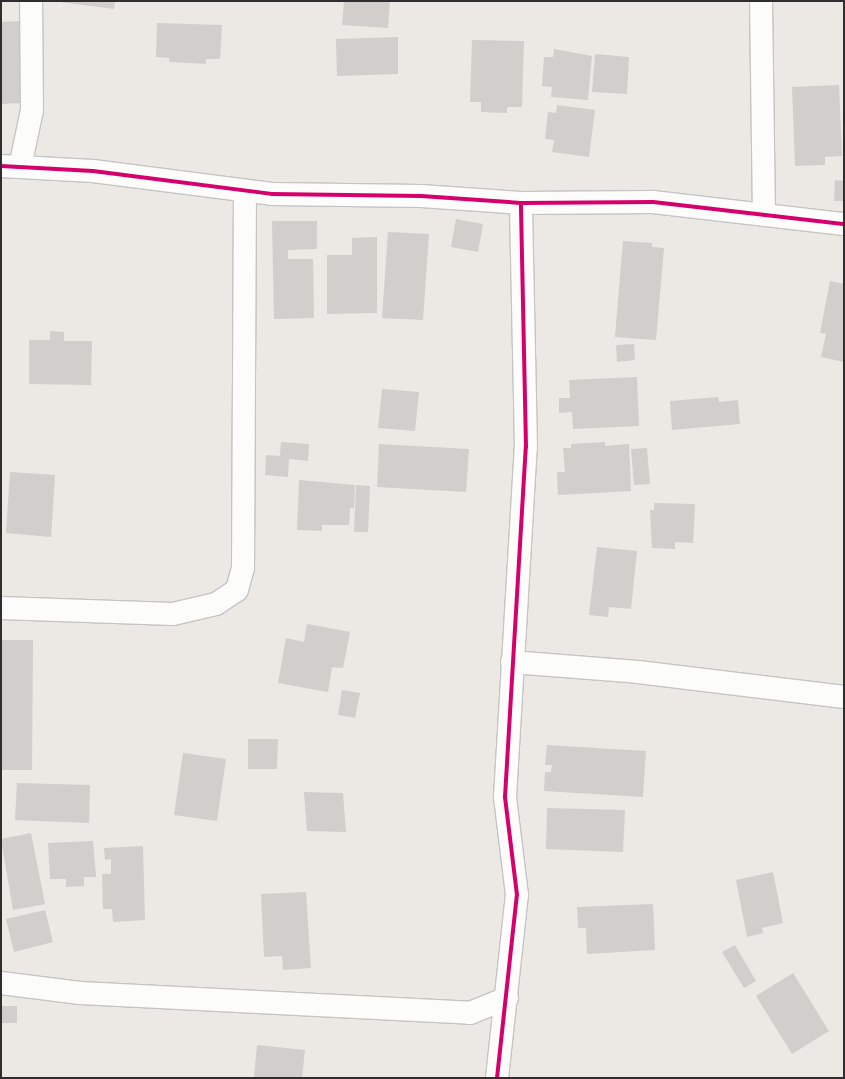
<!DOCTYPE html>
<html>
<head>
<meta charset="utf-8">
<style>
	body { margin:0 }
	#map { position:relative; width:845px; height:1079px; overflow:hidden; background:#ece8e4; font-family:"Space Grotesk",sans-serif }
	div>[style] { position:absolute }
	.building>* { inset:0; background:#d1cecb }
	.roads { filter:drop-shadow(1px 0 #c5c4c5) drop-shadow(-1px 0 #c5c4c5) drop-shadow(0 1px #c5c4c5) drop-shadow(0 -1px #c5c4c5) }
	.minor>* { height:22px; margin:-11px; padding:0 11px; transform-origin:11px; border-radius:11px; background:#fcfcfb }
	.cycleway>* { height:4px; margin:-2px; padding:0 2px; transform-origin:2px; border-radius:2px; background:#d6006c }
	span { translate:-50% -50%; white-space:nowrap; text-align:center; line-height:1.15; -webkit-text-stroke:3.5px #fff; paint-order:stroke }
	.frame { position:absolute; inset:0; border:2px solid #2e2e2e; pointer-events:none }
</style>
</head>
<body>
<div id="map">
	<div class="building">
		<i style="clip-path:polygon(52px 1px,115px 1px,114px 9px)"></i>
		<i style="clip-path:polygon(344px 1px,390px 1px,388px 28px,342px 25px)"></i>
		<i style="clip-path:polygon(19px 21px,23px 103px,1px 104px,1px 22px)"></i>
		<i style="clip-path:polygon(157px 23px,222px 25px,220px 59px,206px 59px,206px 64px,169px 62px,169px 58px,156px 57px)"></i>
		<i style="clip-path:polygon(398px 37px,398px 74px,337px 76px,336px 39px)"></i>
		<i style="clip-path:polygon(472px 40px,524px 41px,522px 107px,507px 107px,507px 113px,481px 112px,481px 102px,470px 102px)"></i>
		<i style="clip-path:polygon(554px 49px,592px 56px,588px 100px,551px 97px,552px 87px,542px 86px,544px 57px,553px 57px)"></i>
		<i style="clip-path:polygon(595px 54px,629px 57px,627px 94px,592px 92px)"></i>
		<i style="clip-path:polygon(839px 85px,842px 156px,825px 157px,825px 165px,795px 166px,792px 87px)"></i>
		<i style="clip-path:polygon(557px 105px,595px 110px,589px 157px,552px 152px,554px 140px,545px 139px,548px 112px,556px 113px)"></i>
		<i style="clip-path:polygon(835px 180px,844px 181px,844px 201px,834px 201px)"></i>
		<i style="clip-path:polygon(456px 219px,483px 224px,478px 252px,451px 247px)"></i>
		<i style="clip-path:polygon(272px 221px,317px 221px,317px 249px,288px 250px,288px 259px,313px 259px,314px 318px,274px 319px)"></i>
		<i style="clip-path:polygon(388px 232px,429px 234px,423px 320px,382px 318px)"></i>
		<i style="clip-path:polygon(377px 237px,377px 313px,327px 314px,327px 255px,352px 255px,352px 238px)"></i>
		<i style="clip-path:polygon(623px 241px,652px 243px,652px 247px,664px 248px,656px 340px,615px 337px)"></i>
		<i style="clip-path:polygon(830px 281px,844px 284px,844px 362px,821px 357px,826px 334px,820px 333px)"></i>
		<i style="clip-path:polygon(50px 331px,64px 332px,64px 341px,92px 341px,91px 385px,29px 384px,29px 340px,50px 340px)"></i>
		<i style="clip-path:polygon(634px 344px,635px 360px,617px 362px,616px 345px)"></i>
		<i style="clip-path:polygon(637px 377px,639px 426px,573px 429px,572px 412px,559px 413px,559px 398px,570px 398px,569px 380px)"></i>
		<i style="clip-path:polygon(382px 389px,419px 392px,415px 431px,378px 428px)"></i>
		<i style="clip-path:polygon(718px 397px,719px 402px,738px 400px,740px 424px,672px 430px,670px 401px)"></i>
		<i style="clip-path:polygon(281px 442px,309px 444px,308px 461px,289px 459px,288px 477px,265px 475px,266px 455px,280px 456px)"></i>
		<i style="clip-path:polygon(605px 442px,605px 446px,629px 444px,631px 491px,558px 495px,557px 472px,565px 472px,563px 448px,571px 448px,571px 444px)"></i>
		<i style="clip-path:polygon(379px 444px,469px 449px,466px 492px,377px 487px)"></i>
		<i style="clip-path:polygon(647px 448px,650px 484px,634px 485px,631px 449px)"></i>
		<i style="clip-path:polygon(10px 472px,55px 475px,51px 537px,6px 533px)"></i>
		<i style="clip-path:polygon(299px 480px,355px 485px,354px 508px,350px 508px,349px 525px,322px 525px,322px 531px,297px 530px)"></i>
		<i style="clip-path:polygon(356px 485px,370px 486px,368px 532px,354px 532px)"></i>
		<i style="clip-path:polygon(654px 503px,695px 504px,693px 543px,675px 542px,675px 549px,652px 548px,650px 510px,654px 510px)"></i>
		<i style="clip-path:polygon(597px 547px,637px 551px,631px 609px,609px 607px,608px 617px,589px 615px)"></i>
		<i style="clip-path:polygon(307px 624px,350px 632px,343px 668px,332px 667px,328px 692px,278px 683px,286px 638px,304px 642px)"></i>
		<i style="clip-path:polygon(1px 640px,33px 640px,32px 770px,1px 770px)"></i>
		<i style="clip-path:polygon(342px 690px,360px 693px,355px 718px,338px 715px)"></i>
		<i style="clip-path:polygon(248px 739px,278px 739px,277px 769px,248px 769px)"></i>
		<i style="clip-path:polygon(547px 745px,646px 751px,643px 797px,544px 791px,545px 772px,551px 772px,552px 765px,545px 765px)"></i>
		<i style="clip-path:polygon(183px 753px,226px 759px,217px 821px,174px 815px)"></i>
		<i style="clip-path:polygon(17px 783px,90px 785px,89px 823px,15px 820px)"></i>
		<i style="clip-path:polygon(304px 792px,343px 793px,346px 832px,307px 831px)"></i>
		<i style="clip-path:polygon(547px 808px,625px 810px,623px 852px,546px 849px)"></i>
		<i style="clip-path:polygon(31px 833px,45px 904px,13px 910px,1px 839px)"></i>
		<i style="clip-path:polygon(93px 841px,96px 877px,84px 877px,84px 886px,66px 887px,66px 879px,50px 879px,48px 843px)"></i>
		<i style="clip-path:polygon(143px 846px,145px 920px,113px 922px,112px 909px,103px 909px,102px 874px,111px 874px,111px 859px,105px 860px,104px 848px)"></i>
		<i style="clip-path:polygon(773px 872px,783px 923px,762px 928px,763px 933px,747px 937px,736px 880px)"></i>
		<i style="clip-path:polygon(306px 892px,311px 968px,283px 970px,282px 956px,264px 957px,261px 894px)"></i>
		<i style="clip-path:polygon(653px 904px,655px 950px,587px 954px,586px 928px,578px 928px,577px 907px)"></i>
		<i style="clip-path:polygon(45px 910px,53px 942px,14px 952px,6px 919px)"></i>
		<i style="clip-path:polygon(735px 945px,756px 981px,744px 988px,722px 952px)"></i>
		<i style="clip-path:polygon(793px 973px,829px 1031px,792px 1054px,756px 996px)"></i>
		<i style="clip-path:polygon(1px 1006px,17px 1006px,17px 1023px,1px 1023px)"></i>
		<i style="clip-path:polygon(257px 1045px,305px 1050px,302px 1078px,254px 1078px)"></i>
	</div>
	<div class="roads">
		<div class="minor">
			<i style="left:761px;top:1px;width:214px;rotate:89.2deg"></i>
			<i style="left:1px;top:166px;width:92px;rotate:3.1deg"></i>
			<i style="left:93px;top:171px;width:180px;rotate:7.3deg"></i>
			<i style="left:272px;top:194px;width:149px;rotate:0.8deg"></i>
			<i style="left:421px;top:196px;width:100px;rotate:4deg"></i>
			<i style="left:521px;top:203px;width:132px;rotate:-0.4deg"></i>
			<i style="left:653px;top:202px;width:192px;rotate:6.6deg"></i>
			<i style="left:20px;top:167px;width:58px;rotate:-78.1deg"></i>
			<i style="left:32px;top:110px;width:109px;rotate:-90.5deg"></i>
			<i style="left:1px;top:608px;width:172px;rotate:2deg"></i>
			<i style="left:173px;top:614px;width:44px;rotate:-13.1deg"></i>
			<i style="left:216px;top:604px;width:25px;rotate:-34deg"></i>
			<i style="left:237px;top:590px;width:23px;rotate:-75deg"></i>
			<i style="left:243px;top:568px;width:377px;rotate:-89.7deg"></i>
			<i style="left:512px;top:662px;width:126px;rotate:4.5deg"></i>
			<i style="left:638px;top:672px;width:208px;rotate:6.9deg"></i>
			<i style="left:1px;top:983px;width:80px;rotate:7.2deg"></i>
			<i style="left:80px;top:993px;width:391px;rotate:2.9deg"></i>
			<i style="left:470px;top:1013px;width:40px;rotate:-22deg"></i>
			<i style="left:497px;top:1078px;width:184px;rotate:-83.8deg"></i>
			<i style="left:517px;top:895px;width:99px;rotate:-97deg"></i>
			<i style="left:505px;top:797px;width:351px;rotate:-86.6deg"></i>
			<i style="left:526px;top:447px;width:244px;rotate:-91.2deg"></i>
		</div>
	</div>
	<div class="cycleway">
		<i style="left:1px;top:166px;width:92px;rotate:3.1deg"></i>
		<i style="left:93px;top:171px;width:180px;rotate:7.3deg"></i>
		<i style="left:272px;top:194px;width:149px;rotate:0.8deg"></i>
		<i style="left:421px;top:196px;width:100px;rotate:4deg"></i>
		<i style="left:521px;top:203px;width:132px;rotate:-0.4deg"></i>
		<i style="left:653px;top:202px;width:192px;rotate:6.6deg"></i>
		<i style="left:497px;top:1078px;width:184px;rotate:-83.8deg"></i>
		<i style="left:517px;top:895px;width:99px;rotate:-97deg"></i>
		<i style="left:505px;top:797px;width:351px;rotate:-86.6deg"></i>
		<i style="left:526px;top:447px;width:244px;rotate:-91.2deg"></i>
	</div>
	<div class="frame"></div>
</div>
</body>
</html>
